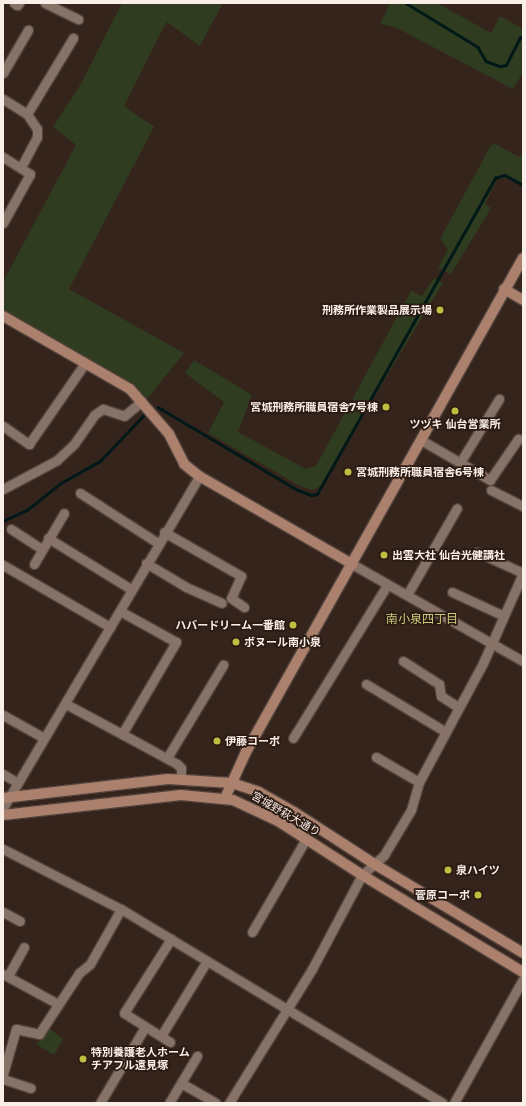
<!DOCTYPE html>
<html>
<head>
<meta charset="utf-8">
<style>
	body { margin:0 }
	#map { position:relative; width:526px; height:1106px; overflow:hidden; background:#35241c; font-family:Montserrat,"Noto Sans JP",sans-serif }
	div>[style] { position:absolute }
	.green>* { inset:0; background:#2f3c1f }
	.stream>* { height:2.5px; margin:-1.25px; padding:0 1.25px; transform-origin:1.25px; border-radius:1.25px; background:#011819 }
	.roads { filter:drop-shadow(1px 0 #51433c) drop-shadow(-1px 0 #51433c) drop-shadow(0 1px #51433c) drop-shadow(0 -1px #51433c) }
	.street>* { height:9px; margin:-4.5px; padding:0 4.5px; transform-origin:4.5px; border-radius:4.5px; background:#877268 }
	.secondary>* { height:10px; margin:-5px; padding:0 5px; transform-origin:5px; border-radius:5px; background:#ab806c }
	.dots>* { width:11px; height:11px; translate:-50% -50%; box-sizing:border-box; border:2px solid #2b1b12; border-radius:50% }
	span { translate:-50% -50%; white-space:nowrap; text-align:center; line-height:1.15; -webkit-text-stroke:3.5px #2b1b12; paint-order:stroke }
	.poi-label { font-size:11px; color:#faeee8; font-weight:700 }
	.right { translate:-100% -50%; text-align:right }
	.left { translate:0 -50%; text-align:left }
	.street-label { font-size:11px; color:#faeee8 }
	.neighbourhood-label { font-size:12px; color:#cacb7d }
	.frame { position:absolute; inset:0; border:4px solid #faeee8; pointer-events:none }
</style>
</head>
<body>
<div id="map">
	<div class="green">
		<i style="clip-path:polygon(122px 3px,223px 3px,200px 46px,167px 22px,158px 38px,124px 106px,154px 127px,69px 289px,184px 353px,148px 398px,3px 310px,3px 282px,76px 145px,53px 127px,82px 82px)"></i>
		<i style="clip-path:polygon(390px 3px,437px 3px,491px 33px,500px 16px,523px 29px,523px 72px,513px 89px,395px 27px,380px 24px)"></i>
		<i style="clip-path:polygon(495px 144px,519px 157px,523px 152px,523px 186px,506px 178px,497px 179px,485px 204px,491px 208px,451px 274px,438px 268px,448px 249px,440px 239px,491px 145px)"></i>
		<i style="clip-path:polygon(434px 278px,443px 283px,320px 486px,313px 490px,300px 486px,208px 433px,224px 402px,185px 373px,194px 360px,252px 395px,238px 432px,306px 469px,316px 466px,411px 291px,422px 296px)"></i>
		<i style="clip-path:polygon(50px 1029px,63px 1039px,54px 1055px,36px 1044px)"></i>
	</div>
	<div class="stream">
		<i style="left:406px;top:3px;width:84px;rotate:31.4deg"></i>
		<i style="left:478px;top:47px;width:16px;rotate:60deg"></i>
		<i style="left:486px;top:61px;width:15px;rotate:20deg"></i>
		<i style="left:500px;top:66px;width:6px;rotate:-9deg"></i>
		<i style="left:506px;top:65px;width:31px;rotate:-63deg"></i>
		<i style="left:520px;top:37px;width:3px;rotate:18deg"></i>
		<i style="left:158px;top:407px;width:163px;rotate:30.7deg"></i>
		<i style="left:298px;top:490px;width:14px;rotate:21deg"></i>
		<i style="left:311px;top:495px;width:6px;rotate:-9deg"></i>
		<i style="left:317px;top:494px;width:363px;rotate:-60.6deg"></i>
		<i style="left:495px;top:178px;width:10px;rotate:-17deg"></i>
		<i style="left:505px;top:175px;width:21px;rotate:29deg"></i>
		<i style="left:3px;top:521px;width:26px;rotate:-25deg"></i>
		<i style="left:27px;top:510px;width:43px;rotate:-38.5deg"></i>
		<i style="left:61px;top:483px;width:45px;rotate:-29.4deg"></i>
		<i style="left:100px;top:461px;width:64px;rotate:-46.3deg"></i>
	</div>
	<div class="roads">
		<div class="street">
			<i style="left:14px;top:3px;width:4px;rotate:34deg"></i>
			<i style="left:17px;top:5px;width:3px;rotate:-45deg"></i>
			<i style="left:45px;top:3px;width:37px;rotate:26deg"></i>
			<i style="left:3px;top:73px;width:50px;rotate:-59.8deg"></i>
			<i style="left:3px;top:99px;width:28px;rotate:32deg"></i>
			<i style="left:27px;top:114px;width:18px;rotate:56deg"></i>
			<i style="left:37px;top:129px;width:8px;rotate:90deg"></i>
			<i style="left:37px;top:137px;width:34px;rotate:118deg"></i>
			<i style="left:27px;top:114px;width:89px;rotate:-58.8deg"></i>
			<i style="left:3px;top:157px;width:32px;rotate:32deg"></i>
			<i style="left:30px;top:174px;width:56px;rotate:118.9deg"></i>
			<i style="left:3px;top:426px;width:32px;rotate:35deg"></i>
			<i style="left:29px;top:444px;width:98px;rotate:-55.3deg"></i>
			<i style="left:421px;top:440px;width:80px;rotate:30.1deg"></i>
			<i style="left:490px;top:480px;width:50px;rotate:-55.7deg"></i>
			<i style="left:461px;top:461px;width:73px;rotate:-58.5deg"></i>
			<i style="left:3px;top:489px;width:61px;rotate:-28.2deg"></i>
			<i style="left:57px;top:460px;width:23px;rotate:-43deg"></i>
			<i style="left:74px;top:444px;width:35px;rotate:-55deg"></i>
			<i style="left:94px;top:415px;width:11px;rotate:-34deg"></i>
			<i style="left:103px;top:409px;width:22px;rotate:18deg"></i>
			<i style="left:124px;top:416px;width:23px;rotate:-40deg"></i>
			<i style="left:491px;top:490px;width:36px;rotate:27deg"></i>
			<i style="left:80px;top:493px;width:93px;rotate:32.7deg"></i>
			<i style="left:11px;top:529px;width:37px;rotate:33deg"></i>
			<i style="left:164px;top:532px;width:89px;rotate:29.7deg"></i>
			<i style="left:241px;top:576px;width:24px;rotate:114deg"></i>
			<i style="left:231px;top:598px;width:16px;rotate:35deg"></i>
			<i style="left:48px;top:538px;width:97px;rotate:31.6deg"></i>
			<i style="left:477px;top:552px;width:51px;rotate:24.5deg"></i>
			<i style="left:146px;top:563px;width:47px;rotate:31deg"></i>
			<i style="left:186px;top:587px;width:39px;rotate:24deg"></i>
			<i style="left:34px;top:564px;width:59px;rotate:-59.5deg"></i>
			<i style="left:352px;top:564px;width:197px;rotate:29.6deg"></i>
			<i style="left:3px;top:565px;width:124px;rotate:30.1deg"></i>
			<i style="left:452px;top:592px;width:55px;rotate:24.7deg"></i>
			<i style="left:407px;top:595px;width:100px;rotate:-60.1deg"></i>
			<i style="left:403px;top:661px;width:43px;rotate:32.6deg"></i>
			<i style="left:439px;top:684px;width:12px;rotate:81deg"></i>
			<i style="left:441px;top:696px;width:20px;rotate:33deg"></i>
			<i style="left:366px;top:684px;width:93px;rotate:31deg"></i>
			<i style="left:66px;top:704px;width:64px;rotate:28.2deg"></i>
			<i style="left:122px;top:734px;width:107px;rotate:-59.6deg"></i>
			<i style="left:176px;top:642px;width:64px;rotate:-151deg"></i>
			<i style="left:3px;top:715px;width:47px;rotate:29.3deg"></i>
			<i style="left:122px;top:734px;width:63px;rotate:28.6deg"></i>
			<i style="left:177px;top:764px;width:6px;rotate:45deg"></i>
			<i style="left:181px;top:768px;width:11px;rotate:90deg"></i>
			<i style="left:293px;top:738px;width:180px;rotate:-58.4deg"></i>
			<i style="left:376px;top:757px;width:50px;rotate:30.2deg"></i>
			<i style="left:167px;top:758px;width:109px;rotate:-58.9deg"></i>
			<i style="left:3px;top:774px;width:17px;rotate:31deg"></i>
			<i style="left:3px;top:808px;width:386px;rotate:-59.4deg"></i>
			<i style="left:3px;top:849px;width:132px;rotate:27deg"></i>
			<i style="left:121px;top:909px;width:375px;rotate:31.1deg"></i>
			<i style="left:3px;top:912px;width:19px;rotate:28deg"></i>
			<i style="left:252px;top:932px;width:108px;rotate:-59.9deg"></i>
			<i style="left:3px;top:974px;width:63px;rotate:28.6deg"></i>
			<i style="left:8px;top:976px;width:33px;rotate:-61deg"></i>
			<i style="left:161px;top:1036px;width:88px;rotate:-58.5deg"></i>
			<i style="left:170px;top:1042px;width:54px;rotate:-147.8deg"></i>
			<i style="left:124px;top:1013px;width:88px;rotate:-57.6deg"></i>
			<i style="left:3px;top:1074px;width:47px;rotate:-73.9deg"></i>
			<i style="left:16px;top:1029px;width:24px;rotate:12deg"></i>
			<i style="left:39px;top:1034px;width:73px;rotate:-56.7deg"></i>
			<i style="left:79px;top:973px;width:14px;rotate:-39deg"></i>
			<i style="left:90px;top:964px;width:63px;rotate:-60.6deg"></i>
			<i style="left:3px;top:1079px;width:29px;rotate:18deg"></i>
			<i style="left:181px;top:1083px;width:40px;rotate:29.7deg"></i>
			<i style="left:100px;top:1103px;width:88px;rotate:-59.4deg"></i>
			<i style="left:169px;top:1103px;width:55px;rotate:-59.2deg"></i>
			<i style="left:229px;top:1103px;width:158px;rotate:-58.2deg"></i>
			<i style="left:312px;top:969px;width:106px;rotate:-62deg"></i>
			<i style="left:362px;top:875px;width:30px;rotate:-42deg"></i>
			<i style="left:384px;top:855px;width:52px;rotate:-59deg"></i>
			<i style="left:411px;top:810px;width:29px;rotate:-74deg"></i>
			<i style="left:419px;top:782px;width:135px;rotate:-61.7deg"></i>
			<i style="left:483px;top:663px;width:98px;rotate:-66deg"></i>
			<i style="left:454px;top:1103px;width:142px;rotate:-60.9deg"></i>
		</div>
		<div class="secondary">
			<i style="left:504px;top:289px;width:22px;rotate:30deg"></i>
			<i style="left:3px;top:316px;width:146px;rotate:29.9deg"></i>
			<i style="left:130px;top:389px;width:60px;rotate:49.1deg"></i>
			<i style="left:169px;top:434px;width:34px;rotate:63deg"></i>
			<i style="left:184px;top:464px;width:19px;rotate:39deg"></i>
			<i style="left:199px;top:476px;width:177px;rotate:29.9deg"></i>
			<i style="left:3px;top:798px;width:166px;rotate:-6.6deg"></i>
			<i style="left:168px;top:779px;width:64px;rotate:3.6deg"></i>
			<i style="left:232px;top:783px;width:28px;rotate:18deg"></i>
			<i style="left:259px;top:792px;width:40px;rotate:29.7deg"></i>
			<i style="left:294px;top:812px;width:98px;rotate:32.9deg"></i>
			<i style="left:376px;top:865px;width:171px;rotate:30.9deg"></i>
			<i style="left:225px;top:798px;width:51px;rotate:-65.5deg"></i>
			<i style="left:246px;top:752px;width:566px;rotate:-60.72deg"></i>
			<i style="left:3px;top:815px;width:179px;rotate:-6.4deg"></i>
			<i style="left:181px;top:795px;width:52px;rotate:5.5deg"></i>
			<i style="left:233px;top:800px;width:50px;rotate:25deg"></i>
			<i style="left:278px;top:821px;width:100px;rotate:32.7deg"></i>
			<i style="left:362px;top:875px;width:188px;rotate:31.1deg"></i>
		</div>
	</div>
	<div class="dots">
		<i style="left:440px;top:310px;background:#bfbe42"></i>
		<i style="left:386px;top:407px;background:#bfbe42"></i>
		<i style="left:455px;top:411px;background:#bfbe42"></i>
		<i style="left:348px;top:472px;background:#bfbe42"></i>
		<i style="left:384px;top:555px;background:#bfbe42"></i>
		<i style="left:293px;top:625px;background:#bfbe42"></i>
		<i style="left:236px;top:642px;background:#bfbe42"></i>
		<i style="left:217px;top:741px;background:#bfbe42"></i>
		<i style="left:448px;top:870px;background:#bfbe42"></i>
		<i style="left:478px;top:895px;background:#bfbe42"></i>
		<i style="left:83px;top:1059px;background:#bfbe42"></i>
	</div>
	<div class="poi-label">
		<span class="right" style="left:432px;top:310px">刑務所作業製品展示場</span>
		<span class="right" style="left:378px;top:407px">宮城刑務所職員宿舎7号棟</span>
		<span style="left:455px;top:424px">ツヅキ 仙台営業所</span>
		<span class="left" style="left:356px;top:472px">宮城刑務所職員宿舎6号棟</span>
		<span class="left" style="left:392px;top:555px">出雲大社 仙台光健講社</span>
		<span class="right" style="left:285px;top:625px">ハバードリーム一番館</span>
		<span class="left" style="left:244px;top:642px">ボヌール南小泉</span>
		<span class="left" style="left:225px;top:741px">伊藤コーポ</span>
		<span class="left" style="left:456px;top:870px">泉ハイツ</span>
		<span class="right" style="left:470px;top:895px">菅原コーポ</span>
		<span class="left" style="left:91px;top:1059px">特別養護老人ホーム<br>チアフル遠見塚</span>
	</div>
	<div class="street-label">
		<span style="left:286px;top:814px;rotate:30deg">宮城野萩大通り</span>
	</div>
	<div class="neighbourhood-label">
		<span style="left:422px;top:619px">南小泉四丁目</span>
	</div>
	<div class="frame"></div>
</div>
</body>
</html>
